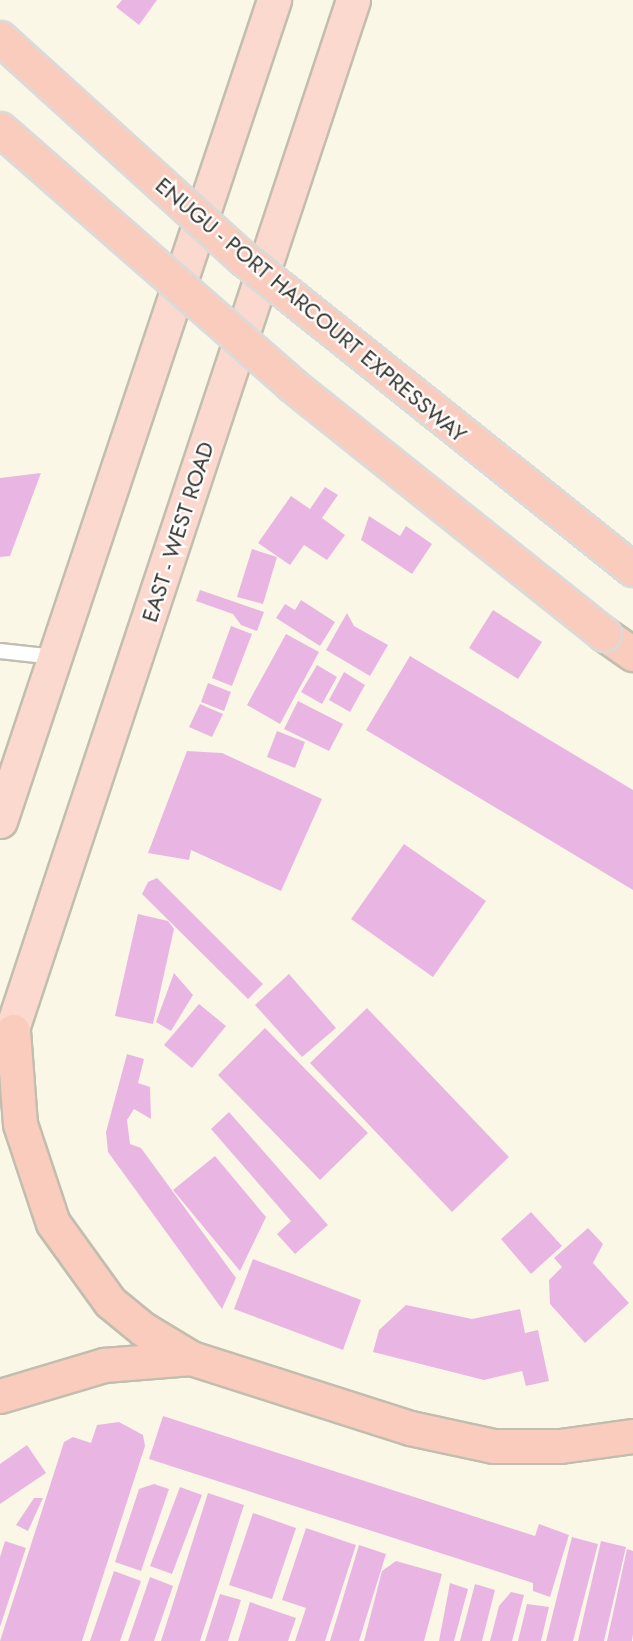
<!DOCTYPE html>
<style>
body{margin:0}
#map{position:relative;width:633px;height:1641px;overflow:hidden;background:#fbf7e7;font-family:Jost,sans-serif}
div>[style]{position:absolute}
[style*='--x']{left:calc(var(--x)*1px);top:calc(var(--y)*1px);width:calc(var(--w)*1px);rotate:calc(var(--a)*1deg)}
.building>*{inset:0;background:#e9b6e4}
.roads{filter:drop-shadow(2px 0 #c2beaf) drop-shadow(-2px 0 #c2beaf) drop-shadow(0 2px #c2beaf) drop-shadow(0 -2px #c2beaf)}
.service>*{height:14px;margin:-7px;padding:0 7px;transform-origin:7px;border-radius:7px;background:#fff}
.primary>*{height:33px;margin:-16.5px;padding:0 16.5px;transform-origin:16.5px;border-radius:16.5px;background:#fbd9ce}
.trunk>*{height:33px;margin:-16.5px;padding:0 16.5px;transform-origin:16.5px;border-radius:16.5px;background:#faccbe}
.bridges{filter:drop-shadow(2px 0 #dadad9) drop-shadow(-2px 0 #dadad9) drop-shadow(0 2px #dadad9) drop-shadow(0 -2px #dadad9)}
.trunk-bridge>*{height:33px;margin:-16.5px;padding:0 16.5px;transform-origin:16.5px;border-radius:16.5px;background:#faccbe}
span{translate:-50% -50%;white-space:nowrap;text-align:center;line-height:1.15;-webkit-text-stroke:4.5px #fff;paint-order:stroke}
.street-label{font-size:22px;color:#33322c}
</style>
<div id="map">
<div class="building">
<i style="clip-path:polygon(122px 0,157px 0,139px 25px,116px 7px)"></i>
<i style="clip-path:polygon(41px 473px,10px 556px,0 557px,0 478px)"></i>
<i style="clip-path:polygon(325px 487px,338px 495px,322px 518px,345px 535px,327px 560px,304px 545px,290px 565px,258px 543px,291px 496px,310px 509px)"></i>
<i style="clip-path:polygon(369px 516px,400px 536px,406px 526px,432px 544px,412px 574px,361px 540px)"></i>
<i style="clip-path:polygon(252px 549px,277px 557px,263px 604px,237px 597px)"></i>
<i style="clip-path:polygon(200px 590px,264px 612px,257px 631px,241px 625px,233px 614px,196px 601px)"></i>
<i style="clip-path:polygon(301px 600px,335px 622px,320px 646px,276px 618px,285px 604px,295px 610px)"></i>
<i style="clip-path:polygon(493px 610px,542px 642px,518px 679px,469px 648px)"></i>
<i style="clip-path:polygon(347px 613px,354px 626px,388px 645px,370px 676px,326px 650px)"></i>
<i style="clip-path:polygon(231px 626px,252px 634px,232px 686px,212px 678px)"></i>
<i style="clip-path:polygon(286px 634px,319px 652px,280px 724px,247px 705px)"></i>
<i style="clip-path:polygon(410px 656px,633px 790px,633px 890px,366px 730px)"></i>
<i style="clip-path:polygon(317px 665px,337px 677px,322px 704px,301px 692px)"></i>
<i style="clip-path:polygon(344px 672px,365px 685px,350px 712px,329px 700px)"></i>
<i style="clip-path:polygon(208px 683px,231px 692px,224px 711px,201px 702px)"></i>
<i style="clip-path:polygon(298px 701px,343px 724px,329px 751px,284px 729px)"></i>
<i style="clip-path:polygon(200px 704px,223px 714px,212px 737px,189px 727px)"></i>
<i style="clip-path:polygon(277px 731px,305px 742px,295px 768px,267px 757px)"></i>
<i style="clip-path:polygon(187px 751px,222px 753px,322px 799px,281px 891px,191px 850px,189px 860px,148px 853px)"></i>
<i style="clip-path:polygon(404px 844px,486px 901px,433px 977px,351px 919px)"></i>
<i style="clip-path:polygon(157px 878px,263px 984px,248px 999px,142px 894px,148px 882px)"></i>
<i style="clip-path:polygon(138px 914px,168px 921px,174px 929px,153px 1024px,115px 1016px)"></i>
<i style="clip-path:polygon(174px 973px,193px 995px,171px 1031px,156px 1022px)"></i>
<i style="clip-path:polygon(289px 974px,336px 1028px,302px 1057px,255px 1005px)"></i>
<i style="clip-path:polygon(199px 1004px,226px 1026px,192px 1068px,164px 1045px)"></i>
<i style="clip-path:polygon(367px 1008px,509px 1157px,452px 1212px,310px 1063px)"></i>
<i style="clip-path:polygon(265px 1028px,368px 1133px,320px 1180px,218px 1075px)"></i>
<i style="clip-path:polygon(127px 1054px,144px 1059px,138px 1083px,150px 1087px,151px 1119px,134px 1109px,127px 1120px,130px 1144px,141px 1148px,236px 1278px,222px 1309px,108px 1152px,106px 1132px)"></i>
<i style="clip-path:polygon(229px 1112px,328px 1225px,295px 1254px,277px 1234px,291px 1221px,211px 1129px)"></i>
<i style="clip-path:polygon(215px 1156px,266px 1217px,240px 1271px,173px 1190px)"></i>
<i style="clip-path:polygon(531px 1212px,562px 1246px,531px 1274px,501px 1239px)"></i>
<i style="clip-path:polygon(588px 1228px,603px 1244px,593px 1263px,629px 1303px,585px 1343px,550px 1304px,549px 1280px,562px 1267px,554px 1258px)"></i>
<i style="clip-path:polygon(253px 1259px,361px 1300px,343px 1350px,234px 1309px)"></i>
<i style="clip-path:polygon(406px 1305px,472px 1319px,520px 1309px,525px 1333px,538px 1330px,549px 1381px,526px 1386px,522px 1371px,484px 1380px,373px 1352px,379px 1330px)"></i>
<i style="clip-path:polygon(163px 1416px,535px 1536px,539px 1524px,569px 1535px,550px 1597px,533px 1591px,533px 1583px,149px 1459px)"></i>
<i style="clip-path:polygon(119px 1422px,143px 1435px,145px 1446px,82px 1641px,0 1641px,64px 1442px,73px 1437px,91px 1443px,97px 1425px)"></i>
<i style="clip-path:polygon(27px 1445px,46px 1473px,0 1504px,0 1464px)"></i>
<i style="clip-path:polygon(154px 1484px,169px 1489px,141px 1571px,115px 1562px,139px 1489px)"></i>
<i style="clip-path:polygon(180px 1487px,202px 1495px,172px 1574px,150px 1566px)"></i>
<i style="clip-path:polygon(208px 1493px,244px 1505px,200px 1641px,161px 1641px)"></i>
<i style="clip-path:polygon(34px 1498px,43px 1498px,28px 1531px,16px 1525px)"></i>
<i style="clip-path:polygon(253px 1513px,296px 1528px,272px 1599px,229px 1585px)"></i>
<i style="clip-path:polygon(306px 1528px,356px 1545px,325px 1641px,295px 1641px,306px 1608px,282px 1600px)"></i>
<i style="clip-path:polygon(572px 1537px,598px 1544px,573px 1641px,546px 1641px)"></i>
<i style="clip-path:polygon(5px 1541px,26px 1548px,0 1627px,0 1557px)"></i>
<i style="clip-path:polygon(601px 1541px,626px 1547px,604px 1641px,578px 1641px)"></i>
<i style="clip-path:polygon(359px 1545px,386px 1554px,359px 1641px,330px 1641px)"></i>
<i style="clip-path:polygon(627px 1549px,633px 1551px,633px 1634px,632px 1641px,607px 1641px)"></i>
<i style="clip-path:polygon(396px 1561px,442px 1574px,424px 1641px,364px 1641px,382px 1571px)"></i>
<i style="clip-path:polygon(114px 1571px,141px 1581px,120px 1641px,90px 1641px)"></i>
<i style="clip-path:polygon(150px 1577px,173px 1586px,154px 1641px,128px 1641px)"></i>
<i style="clip-path:polygon(450px 1583px,468px 1589px,454px 1641px,439px 1641px)"></i>
<i style="clip-path:polygon(475px 1584px,495px 1590px,482px 1641px,460px 1641px)"></i>
<i style="clip-path:polygon(511px 1592px,524px 1595px,512px 1641px,490px 1641px,499px 1606px)"></i>
<i style="clip-path:polygon(220px 1594px,241px 1600px,228px 1641px,205px 1641px)"></i>
<i style="clip-path:polygon(250px 1602px,296px 1618px,288px 1641px,238px 1641px)"></i>
<i style="clip-path:polygon(527px 1604px,549px 1607px,541px 1641px,518px 1641px)"></i>
</div>
<div class="roads">
<div class="service">
<i style="--x:0;--y:651;--w:55;--a:6.2"></i>
</div>
<div class="primary">
<i style="--x:0;--y:821;--w:866;--a:-71.54"></i>
<i style="--x:3;--y:1056;--w:1112;--a:-71.66"></i>
</div>
<div class="trunk">
<i style="--x:604;--y:634;--w:35;--a:35"></i>
<i style="--x:13;--y:1031;--w:93;--a:85.7"></i>
<i style="--x:20;--y:1124;--w:104;--a:71.6"></i>
<i style="--x:53;--y:1223;--w:97;--a:54.2"></i>
<i style="--x:110;--y:1302;--w:43;--a:39.3"></i>
<i style="--x:143;--y:1329;--w:56;--a:31.1"></i>
<i style="--x:191;--y:1358;--w:230;--a:17.7"></i>
<i style="--x:410;--y:1428;--w:86;--a:12.1"></i>
<i style="--x:494;--y:1446;--w:66;--a:0"></i>
<i style="--x:560;--y:1446;--w:74;--a:-7.8"></i>
<i style="--x:0;--y:1396;--w:109;--a:-16.6"></i>
<i style="--x:104;--y:1365;--w:87;--a:-4.6"></i>
</div>
</div>
<div class="bridges">
<div class="trunk-bridge">
<i style="--x:0;--y:38;--w:329;--a:42.2"></i>
<i style="--x:244;--y:259;--w:497;--a:38.6"></i>
<i style="--x:0;--y:129;--w:388;--a:41.2"></i>
<i style="--x:292;--y:385;--w:399;--a:38.6"></i>
</div>
</div>
<div class="street-label">
<span style="left:311px;top:310px;rotate:40deg">ENUGU - PORT HARCOURT EXPRESSWAY</span>
<span style="left:178px;top:532px;rotate:-72deg">EAST - WEST ROAD</span>
</div>
</div>
